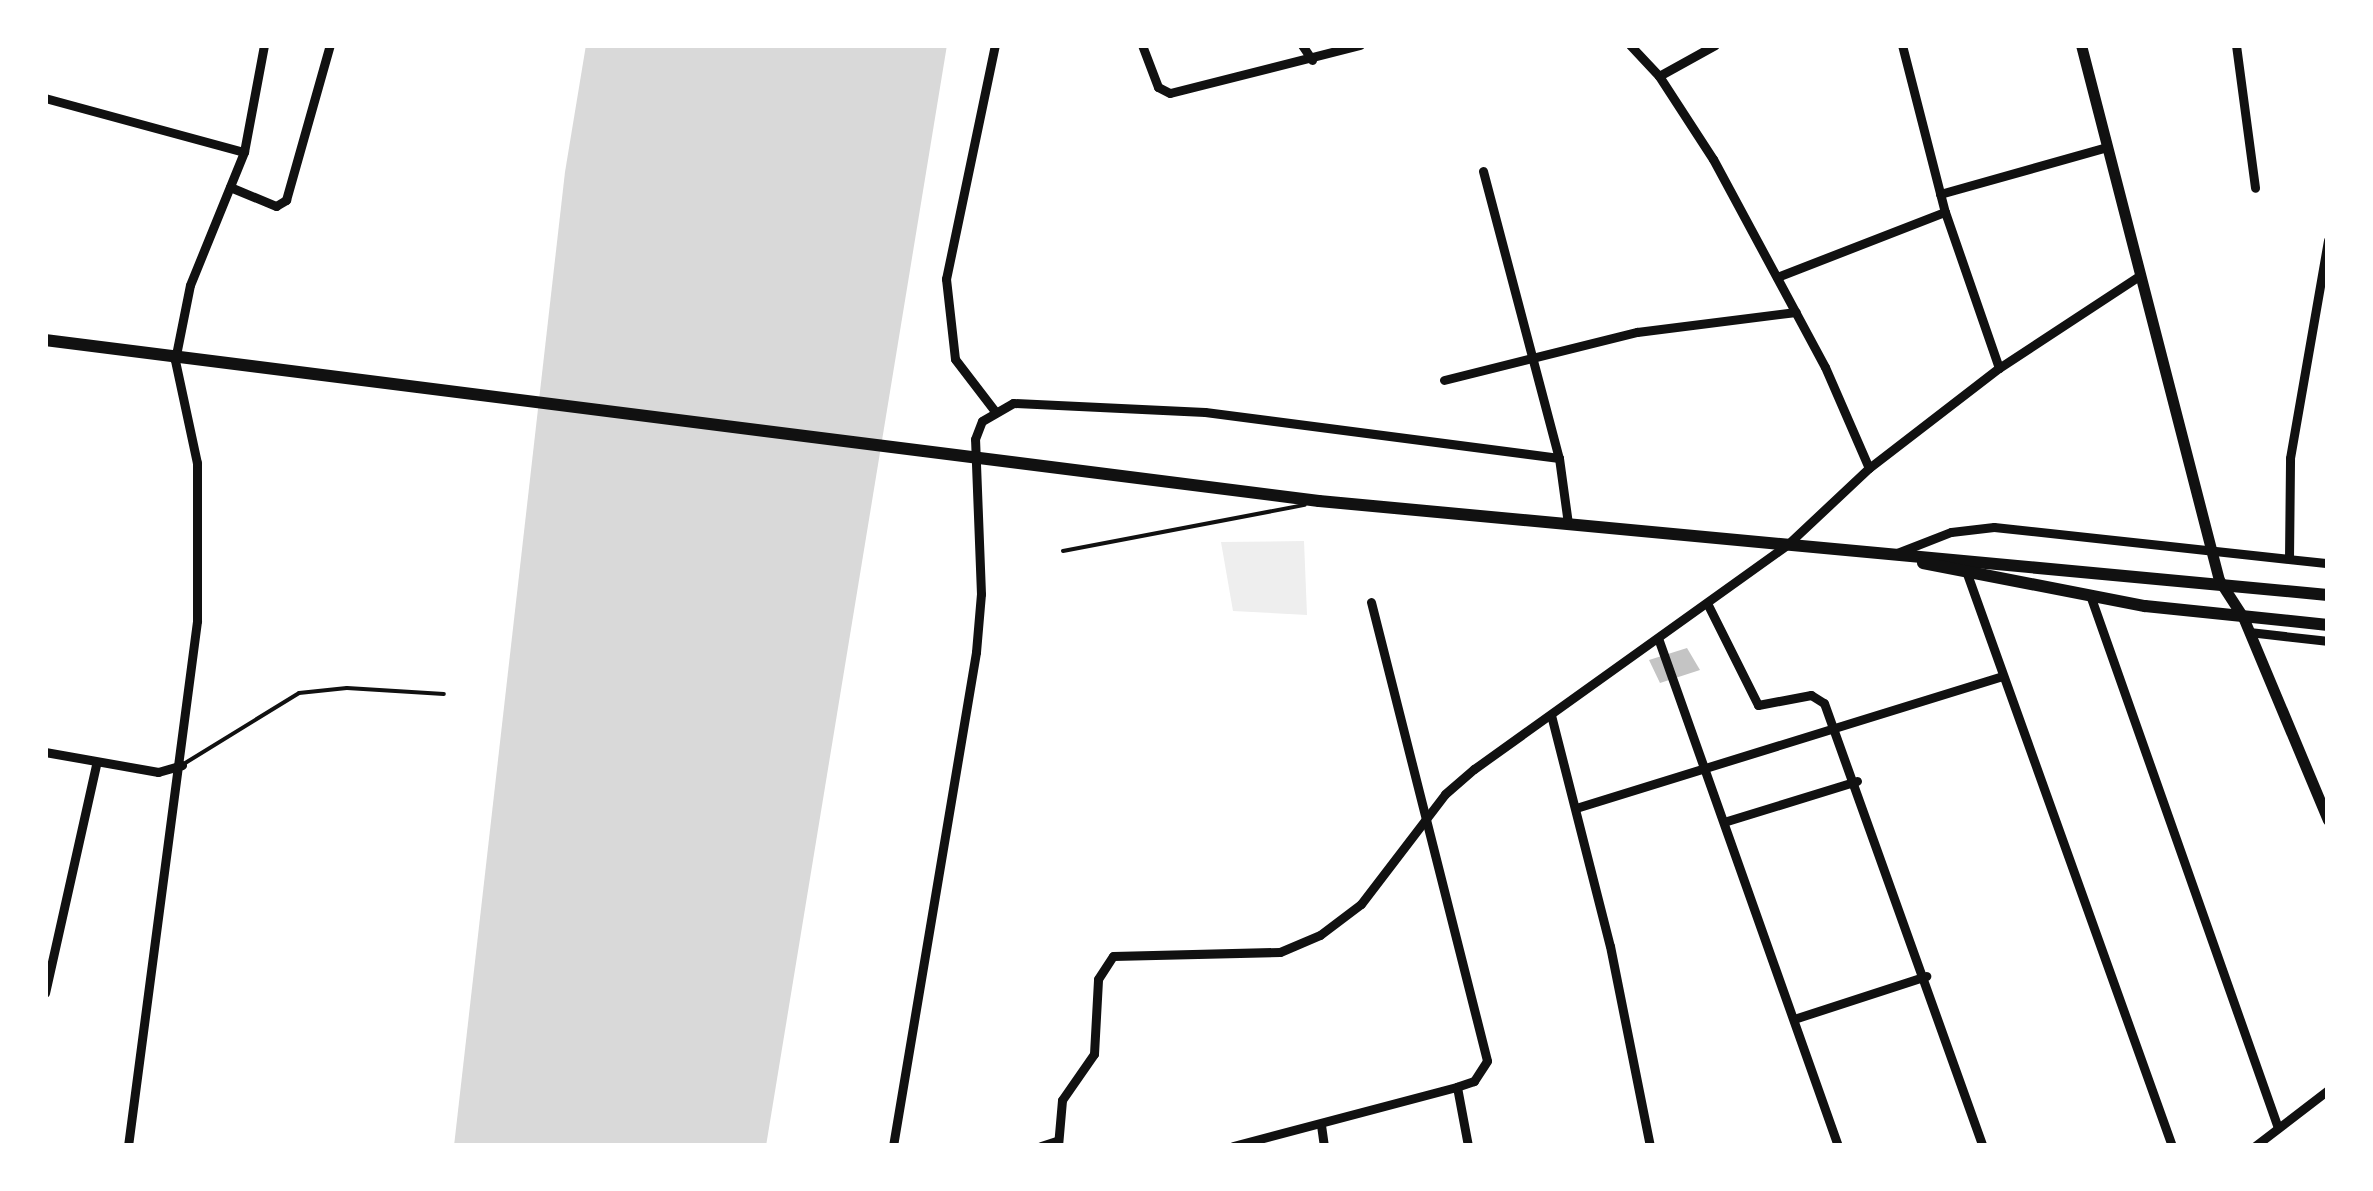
<!DOCTYPE html>
<style>
body{margin:0}
#map{position:relative;width:2373px;height:1191px;overflow:hidden;background:#fff;font-family:Helvetica,sans-serif}
div>[style]{position:absolute}
[style*='--x']{left:calc(var(--x)*1px);top:calc(var(--y)*1px);width:calc(var(--w)*1px);rotate:calc(var(--a)*1deg)}
.green>*{inset:0;background:#eee}
.water>*{inset:0;background:#d9d9d9}
.building>*{inset:0;background:#c4c4c4}
.service>*{height:4px;margin:-2px;padding:0 2px;transform-origin:2px;border-radius:2px;background:#111}
.minor>*{height:9px;margin:-4.5px;padding:0 4.5px;transform-origin:4.5px;border-radius:4.5px;background:#111}
.secondary>*{height:11px;margin:-5.5px;padding:0 5.5px;transform-origin:5.5px;border-radius:5.5px;background:#111}
.primary>*{height:12px;margin:-6px;padding:0 6px;transform-origin:6px;border-radius:6px;background:#111}
span{translate:-50% -50%;white-space:nowrap;text-align:center;line-height:1.15;-webkit-text-stroke:9px #fff;paint-order:stroke}
.frame{position:absolute;inset:0;border:48px solid #fff;pointer-events:none}
</style>
<div id="map">
<div class="green">
<i style="clip-path:polygon(1304px 541px,1307px 615px,1233px 611px,1221px 542px)"></i>
</div>
<div class="water">
<i style="clip-path:polygon(586px 45px,947px 45px,766px 1146px,454px 1146px,565px 172px)"></i>
</div>
<div class="building">
<i style="clip-path:polygon(1687px 648px,1700px 670px,1660px 683px,1649px 660px)"></i>
</div>
<div class="service">
<i style="--x:1063;--y:551;--w:246;--a:-10.8"></i>
<i style="--x:182;--y:765;--w:137;--a:-31.6"></i>
<i style="--x:299;--y:693;--w:48;--a:-5.9"></i>
<i style="--x:347;--y:688;--w:97;--a:3.5"></i>
</div>
<div class="minor">
<i style="--x:1142;--y:45;--w:45;--a:69.1"></i>
<i style="--x:1158;--y:87;--w:13;--a:27"></i>
<i style="--x:1170;--y:93;--w:196;--a:-14.2"></i>
<i style="--x:1302;--y:45;--w:18;--a:56"></i>
<i style="--x:1630;--y:45;--w:42;--a:46.9"></i>
<i style="--x:1659;--y:76;--w:99;--a:57"></i>
<i style="--x:1713;--y:159;--w:236;--a:61.7"></i>
<i style="--x:1825;--y:367;--w:110;--a:66.5"></i>
<i style="--x:1902;--y:45;--w:172;--a:75.6"></i>
<i style="--x:1945;--y:212;--w:165;--a:70.9"></i>
<i style="--x:2236;--y:45;--w:144;--a:82.4"></i>
<i style="--x:1659;--y:76;--w:64;--a:-29"></i>
<i style="--x:45;--y:98;--w:206;--a:15.2"></i>
<i style="--x:1483;--y:171;--w:297;--a:75.2"></i>
<i style="--x:1559;--y:458;--w:67;--a:82.2"></i>
<i style="--x:230;--y:187;--w:50;--a:22.4"></i>
<i style="--x:276;--y:206;--w:12;--a:-31"></i>
<i style="--x:286;--y:200;--w:161;--a:-74.2"></i>
<i style="--x:1940;--y:194;--w:173;--a:-15.7"></i>
<i style="--x:1777;--y:277;--w:180;--a:-21.2"></i>
<i style="--x:1444;--y:380;--w:199;--a:-14"></i>
<i style="--x:1637;--y:332;--w:160;--a:-7.2"></i>
<i style="--x:994;--y:410;--w:64;--a:-127.4"></i>
<i style="--x:955;--y:359;--w:81;--a:-96.4"></i>
<i style="--x:946;--y:279;--w:239;--a:-78.2"></i>
<i style="--x:1897;--y:553;--w:58;--a:-21.3"></i>
<i style="--x:1951;--y:532;--w:43;--a:-6.6"></i>
<i style="--x:1994;--y:527;--w:336;--a:6.2"></i>
<i style="--x:2289;--y:558;--w:100;--a:-89.4"></i>
<i style="--x:2290;--y:458;--w:221;--a:-80.1"></i>
<i style="--x:1966;--y:571;--w:611;--a:70.29"></i>
<i style="--x:2090;--y:595;--w:565;--a:70.57"></i>
<i style="--x:1371;--y:602;--w:473;--a:75.8"></i>
<i style="--x:1487;--y:1061;--w:24;--a:123"></i>
<i style="--x:1474;--y:1081;--w:18;--a:161"></i>
<i style="--x:1707;--y:603;--w:114;--a:63.4"></i>
<i style="--x:1758;--y:705;--w:54;--a:-10.7"></i>
<i style="--x:1811;--y:695;--w:15;--a:32"></i>
<i style="--x:1824;--y:703;--w:471;--a:70.3"></i>
<i style="--x:2249;--y:632;--w:80;--a:6.5"></i>
<i style="--x:1658;--y:638;--w:539;--a:70.49"></i>
<i style="--x:1551;--y:715;--w:238;--a:75.7"></i>
<i style="--x:1610;--y:946;--w:204;--a:78.7"></i>
<i style="--x:45;--y:752;--w:115;--a:10"></i>
<i style="--x:158;--y:772;--w:25;--a:-16"></i>
<i style="--x:1576;--y:808;--w:444;--a:-17.2"></i>
<i style="--x:1727;--y:821;--w:136;--a:-17.1"></i>
<i style="--x:45;--y:993;--w:235;--a:-77.4"></i>
<i style="--x:1797;--y:1018;--w:136;--a:-18"></i>
<i style="--x:1321;--y:1125;--w:21;--a:82"></i>
<i style="--x:128;--y:1146;--w:530;--a:-82.51"></i>
<i style="--x:197;--y:621;--w:158;--a:-90"></i>
<i style="--x:197;--y:463;--w:105;--a:-102.1"></i>
<i style="--x:175;--y:360;--w:76;--a:-78.7"></i>
<i style="--x:190;--y:285;--w:144;--a:-67.9"></i>
<i style="--x:244;--y:152;--w:109;--a:-79.4"></i>
<i style="--x:893;--y:1146;--w:501;--a:-80.46"></i>
<i style="--x:976;--y:652;--w:58;--a:-85.1"></i>
<i style="--x:981;--y:594;--w:155;--a:-92.2"></i>
<i style="--x:975;--y:439;--w:19;--a:-69"></i>
<i style="--x:982;--y:421;--w:36;--a:-30"></i>
<i style="--x:1013;--y:403;--w:192;--a:2.7"></i>
<i style="--x:1205;--y:412;--w:357;--a:7.4"></i>
<i style="--x:1041;--y:1146;--w:16;--a:-18"></i>
<i style="--x:1058;--y:1146;--w:46;--a:-85"></i>
<i style="--x:1062;--y:1100;--w:56;--a:-55.2"></i>
<i style="--x:1094;--y:1054;--w:75;--a:-86.9"></i>
<i style="--x:1098;--y:979;--w:27;--a:-57"></i>
<i style="--x:1113;--y:956;--w:167;--a:-1.4"></i>
<i style="--x:1280;--y:952;--w:43;--a:-23"></i>
<i style="--x:1320;--y:935;--w:51;--a:-37.1"></i>
<i style="--x:1361;--y:904;--w:138;--a:-52.6"></i>
<i style="--x:1445;--y:794;--w:38;--a:-41"></i>
<i style="--x:1474;--y:769;--w:386;--a:-35.6"></i>
<i style="--x:1788;--y:544;--w:111;--a:-43.2"></i>
<i style="--x:1869;--y:468;--w:164;--a:-37.6"></i>
<i style="--x:1999;--y:368;--w:168;--a:-33.3"></i>
<i style="--x:1233;--y:1146;--w:232;--a:-14.8"></i>
<i style="--x:1457;--y:1087;--w:60;--a:79.4"></i>
<i style="--x:2255;--y:1146;--w:92;--a:-37.5"></i>
</div>
<div class="secondary">
<i style="--x:2081;--y:45;--w:553;--a:75.54"></i>
<i style="--x:2219;--y:580;--w:44;--a:57"></i>
<i style="--x:2243;--y:617;--w:220;--a:67.3"></i>
</div>
<div class="primary">
<i style="--x:45;--y:340;--w:1284;--a:7.2"></i>
<i style="--x:1319;--y:501;--w:1013;--a:5.32"></i>
<i style="--x:1923;--y:563;--w:226;--a:11"></i>
<i style="--x:2145;--y:606;--w:184;--a:5.9"></i>
</div>
<div class="frame"></div>
</div>
